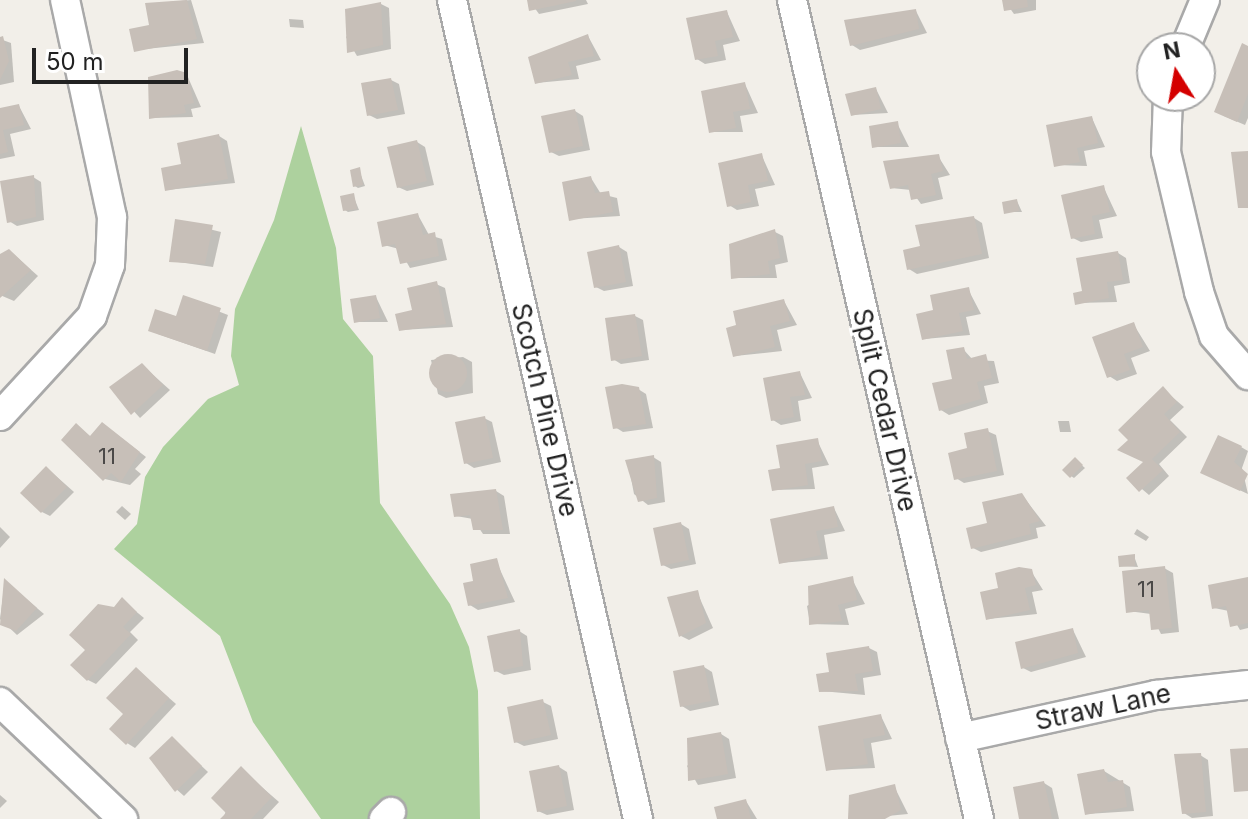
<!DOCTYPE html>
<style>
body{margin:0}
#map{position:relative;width:1248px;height:819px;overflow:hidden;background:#f2efe9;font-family:Inter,sans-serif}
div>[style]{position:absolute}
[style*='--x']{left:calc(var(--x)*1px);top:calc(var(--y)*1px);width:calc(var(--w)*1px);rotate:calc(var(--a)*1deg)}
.forest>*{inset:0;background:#add19e}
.shadow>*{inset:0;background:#0003}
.building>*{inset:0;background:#c7bfb8}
.round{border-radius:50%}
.roads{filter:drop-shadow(2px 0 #a9a9a9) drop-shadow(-2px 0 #a9a9a9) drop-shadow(0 2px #a9a9a9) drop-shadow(0 -2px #a9a9a9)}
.minor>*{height:28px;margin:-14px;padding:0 14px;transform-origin:14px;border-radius:14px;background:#fff}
span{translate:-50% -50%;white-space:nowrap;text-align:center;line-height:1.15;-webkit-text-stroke:6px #fff;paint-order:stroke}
.number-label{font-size:22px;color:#4b4948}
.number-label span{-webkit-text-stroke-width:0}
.street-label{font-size:26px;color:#222}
.north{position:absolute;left:1136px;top:32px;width:80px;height:80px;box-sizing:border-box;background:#fff;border:2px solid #a7a7a7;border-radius:50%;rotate:349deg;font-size:22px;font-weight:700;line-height:32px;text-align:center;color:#222}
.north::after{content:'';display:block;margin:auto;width:28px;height:36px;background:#d40000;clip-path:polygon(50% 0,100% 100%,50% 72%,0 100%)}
.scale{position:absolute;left:32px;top:48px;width:156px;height:36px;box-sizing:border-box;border:4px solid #222;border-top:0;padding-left:10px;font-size:24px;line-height:28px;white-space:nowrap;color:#222;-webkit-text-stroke:6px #fff;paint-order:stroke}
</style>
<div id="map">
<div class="forest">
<i style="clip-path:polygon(301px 126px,336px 248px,343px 319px,373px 356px,380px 503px,450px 604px,469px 647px,478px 691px,480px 819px,321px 819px,253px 722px,220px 636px,114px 549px,137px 524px,145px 477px,163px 447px,208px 399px,239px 385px,231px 356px,235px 309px,274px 220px)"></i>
</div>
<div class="shadow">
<i style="clip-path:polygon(191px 0,204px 43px,136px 50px,152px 27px,147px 4px)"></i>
<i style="clip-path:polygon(529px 0,586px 0,588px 4px,539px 14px)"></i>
<i style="clip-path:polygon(1004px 0,1036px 0,1036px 10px,1014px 14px)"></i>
<i style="clip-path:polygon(381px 4px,389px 8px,391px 49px,357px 56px,346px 37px)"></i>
<i style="clip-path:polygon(916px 11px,927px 33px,860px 50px,852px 45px)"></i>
<i style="clip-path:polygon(727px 12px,740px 41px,723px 45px,726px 60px,705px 64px,697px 59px)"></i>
<i style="clip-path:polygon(289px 19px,303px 20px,304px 28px,290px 27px)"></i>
<i style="clip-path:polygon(588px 36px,601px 60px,576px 66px,579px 79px,536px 83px)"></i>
<i style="clip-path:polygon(0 39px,11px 43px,14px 82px,0 85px)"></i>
<i style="clip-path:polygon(1248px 48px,1248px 118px,1245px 125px,1224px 116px)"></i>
<i style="clip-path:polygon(187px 75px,201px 107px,191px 109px,193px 117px,151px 118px)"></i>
<i style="clip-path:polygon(391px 80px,399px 84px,405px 114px,377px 119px,369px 115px)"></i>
<i style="clip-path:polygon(745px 84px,758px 113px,740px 116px,743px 132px,711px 132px)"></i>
<i style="clip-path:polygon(876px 89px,888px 113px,852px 115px)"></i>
<i style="clip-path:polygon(19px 106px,31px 129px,10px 134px,15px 156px,0 159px,0 110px)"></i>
<i style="clip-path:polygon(575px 111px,583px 116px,590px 150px,559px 156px,551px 152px)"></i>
<i style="clip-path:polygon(1092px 118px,1105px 147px,1084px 151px,1087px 166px,1056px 165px)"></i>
<i style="clip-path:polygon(897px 123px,909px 147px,874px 147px)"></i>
<i style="clip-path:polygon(219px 136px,227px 141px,235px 183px,167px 190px)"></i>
<i style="clip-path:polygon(417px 142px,425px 147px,434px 185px,407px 191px,398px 187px)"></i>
<i style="clip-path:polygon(762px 156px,775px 185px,755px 189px,759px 206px,737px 210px,729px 205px)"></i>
<i style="clip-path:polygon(938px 156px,950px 175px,938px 178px,943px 199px,921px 204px,911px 190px,891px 188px)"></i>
<i style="clip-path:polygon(359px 170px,365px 186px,358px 188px,355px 186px)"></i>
<i style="clip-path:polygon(33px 177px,41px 182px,44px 220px,17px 226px,9px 221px)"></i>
<i style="clip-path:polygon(591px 178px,601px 194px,617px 198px,620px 216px,571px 219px)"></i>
<i style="clip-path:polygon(1104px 188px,1117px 216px,1099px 220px,1103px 238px,1081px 242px,1073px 238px)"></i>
<i style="clip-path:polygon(353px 195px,359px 210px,348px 212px,345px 210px)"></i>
<i style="clip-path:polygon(1017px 201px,1022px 212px,1006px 212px)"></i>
<i style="clip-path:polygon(418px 215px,429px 235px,442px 239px,447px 260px,410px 268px,399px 249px,384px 245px)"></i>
<i style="clip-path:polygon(974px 218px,982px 223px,989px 258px,917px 274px,909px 269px,922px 247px)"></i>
<i style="clip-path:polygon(177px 221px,221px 232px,213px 267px,171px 261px)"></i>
<i style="clip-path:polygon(775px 232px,783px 236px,788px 262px,775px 265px,777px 278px,733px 278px)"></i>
<i style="clip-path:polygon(619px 247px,627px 252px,633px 286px,604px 291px,596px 287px)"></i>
<i style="clip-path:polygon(10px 251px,38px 276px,14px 301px,0 295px,0 255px)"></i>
<i style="clip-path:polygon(1118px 253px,1126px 258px,1130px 283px,1114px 286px,1117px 302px,1077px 303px)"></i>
<i style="clip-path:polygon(436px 284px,445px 288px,453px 327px,401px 330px)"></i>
<i style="clip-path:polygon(968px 289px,981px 314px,966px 317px,970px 335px,924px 339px,936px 312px)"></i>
<i style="clip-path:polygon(376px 297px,388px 322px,356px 322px)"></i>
<i style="clip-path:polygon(184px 298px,228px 315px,215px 354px,158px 334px,177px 319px)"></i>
<i style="clip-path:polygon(784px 301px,797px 325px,777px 330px,782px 351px,735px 356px)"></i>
<i style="clip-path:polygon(635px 316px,643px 320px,649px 360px,621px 364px,613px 359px)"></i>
<i style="clip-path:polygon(1134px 325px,1150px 351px,1131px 358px,1137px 374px,1117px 381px,1109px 376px)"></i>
<i style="clip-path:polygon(963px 349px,973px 360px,994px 361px,999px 383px,984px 386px,988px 403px,949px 415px,941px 410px)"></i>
<i style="clip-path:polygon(463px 357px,472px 362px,473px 393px,446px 398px,438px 394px,431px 360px)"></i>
<i style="clip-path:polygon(142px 365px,170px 390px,140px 418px,112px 387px)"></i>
<i style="clip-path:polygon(800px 373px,812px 398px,798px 401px,801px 421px,781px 425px,773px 420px)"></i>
<i style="clip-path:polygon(638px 389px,646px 394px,653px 428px,623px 432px,615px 427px)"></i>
<i style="clip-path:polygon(1163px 389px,1184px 407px,1170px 420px,1187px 437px,1159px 464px,1169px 476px,1149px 495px,1129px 478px,1146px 462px)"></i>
<i style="clip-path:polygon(484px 418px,492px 422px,501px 462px,474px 468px,466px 463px)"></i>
<i style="clip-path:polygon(1058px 421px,1069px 421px,1071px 432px,1060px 432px)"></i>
<i style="clip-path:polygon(77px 426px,91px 437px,111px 430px,146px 457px,135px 469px,141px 474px,130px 485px,105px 479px)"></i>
<i style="clip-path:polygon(987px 431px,996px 435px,1004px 475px,964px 483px,956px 478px)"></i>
<i style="clip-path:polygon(817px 440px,829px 465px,812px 468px,815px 489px,774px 490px,782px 470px)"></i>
<i style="clip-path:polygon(1241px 447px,1248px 451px,1242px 468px,1248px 494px,1211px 477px)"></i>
<i style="clip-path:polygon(653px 457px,661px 462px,665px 502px,648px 505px,634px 494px,628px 462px)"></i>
<i style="clip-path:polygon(1078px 462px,1085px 468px,1074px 478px,1071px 476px)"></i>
<i style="clip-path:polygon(47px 468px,74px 492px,50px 516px,42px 512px)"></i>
<i style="clip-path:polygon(496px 491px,504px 496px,510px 534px,483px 534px,473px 519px,456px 516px)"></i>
<i style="clip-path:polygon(1022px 495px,1046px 526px,1036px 528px,1038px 538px,981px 552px,973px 548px)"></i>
<i style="clip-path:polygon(122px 506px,131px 514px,125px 520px,116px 512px)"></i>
<i style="clip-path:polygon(834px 508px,845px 531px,824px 535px,828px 559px,780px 563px)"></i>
<i style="clip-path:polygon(681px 524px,689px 529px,696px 564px,671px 569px,663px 565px)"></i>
<i style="clip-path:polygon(0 527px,10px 537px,0 548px)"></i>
<i style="clip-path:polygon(1137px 529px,1149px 537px,1146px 541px,1134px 534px)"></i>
<i style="clip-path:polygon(1134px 556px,1138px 567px,1121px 566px)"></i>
<i style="clip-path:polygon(496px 561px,515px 602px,478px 610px,470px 605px,476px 582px)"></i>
<i style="clip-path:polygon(1164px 568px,1173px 573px,1179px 632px,1161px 634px,1151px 614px,1128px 611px)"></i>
<i style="clip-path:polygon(1031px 571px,1043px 590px,1032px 592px,1037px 614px,988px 619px,1000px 589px)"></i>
<i style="clip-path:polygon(852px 579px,865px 604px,845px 609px,849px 625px,810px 624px,807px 606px)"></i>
<i style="clip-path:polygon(1248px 579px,1248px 628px,1240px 630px,1229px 611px,1214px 608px)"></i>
<i style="clip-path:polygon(5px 581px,44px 614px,17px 635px,0 619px)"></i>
<i style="clip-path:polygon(697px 592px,713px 628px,689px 640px,681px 636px)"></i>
<i style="clip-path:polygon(122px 600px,144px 618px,130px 632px,138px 640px,96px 684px,88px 680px,87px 650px)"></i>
<i style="clip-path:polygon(1073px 630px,1086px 657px,1031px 672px,1023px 668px)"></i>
<i style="clip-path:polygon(519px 631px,527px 636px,531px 670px,504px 675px,496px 671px)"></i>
<i style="clip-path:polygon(869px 648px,877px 652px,881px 675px,863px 678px,865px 695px,821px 691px,831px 673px)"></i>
<i style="clip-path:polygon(704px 667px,712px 672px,719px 705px,690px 711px,682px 706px)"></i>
<i style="clip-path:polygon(136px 669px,176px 704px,135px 748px,127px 743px,126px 714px)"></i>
<i style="clip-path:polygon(543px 702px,551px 706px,558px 739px,524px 746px,516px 742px)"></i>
<i style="clip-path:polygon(881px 716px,892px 739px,871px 743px,875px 768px,828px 770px)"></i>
<i style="clip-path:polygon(721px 734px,729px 739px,736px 778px,698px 785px,687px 766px)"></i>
<i style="clip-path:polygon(172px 738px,208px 772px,184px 796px,166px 780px)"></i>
<i style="clip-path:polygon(1200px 755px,1208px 760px,1213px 816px,1192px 818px,1184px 813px)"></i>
<i style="clip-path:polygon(559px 767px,567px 772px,574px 810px,547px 815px,538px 811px)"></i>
<i style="clip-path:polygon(241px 769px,279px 802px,263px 819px,223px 819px)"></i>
<i style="clip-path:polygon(1104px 771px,1130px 787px,1134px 811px,1087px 814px)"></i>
<i style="clip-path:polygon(1044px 783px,1052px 788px,1059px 819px,1024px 819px)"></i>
<i style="clip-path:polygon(894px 786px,908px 814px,856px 819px)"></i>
<i style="clip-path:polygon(0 795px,7px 801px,0 808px)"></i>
<i style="clip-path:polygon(746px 801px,757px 819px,719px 819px)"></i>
</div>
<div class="building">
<i style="clip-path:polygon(187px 0,197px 39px,134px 52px,129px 29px,149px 25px,145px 3px)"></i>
<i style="clip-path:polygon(527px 0,576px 0,576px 1px,529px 11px)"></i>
<i style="clip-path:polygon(1002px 0,1027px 0,1028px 7px,1004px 11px)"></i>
<i style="clip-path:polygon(381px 2px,383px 45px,347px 53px,345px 9px)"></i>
<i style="clip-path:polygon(916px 9px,919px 29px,850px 46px,844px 20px)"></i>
<i style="clip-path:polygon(727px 10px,733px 37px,715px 41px,718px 56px,695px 60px,686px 18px)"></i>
<i style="clip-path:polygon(588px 34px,594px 56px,568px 62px,572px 75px,535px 84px,528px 57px)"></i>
<i style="clip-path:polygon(3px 36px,9px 61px,0 80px,0 37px)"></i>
<i style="clip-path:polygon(1242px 43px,1248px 46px,1248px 94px,1237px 122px,1214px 112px)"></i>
<i style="clip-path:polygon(177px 70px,187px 73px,194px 103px,184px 105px,186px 113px,149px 119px,148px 77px)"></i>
<i style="clip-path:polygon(391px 78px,398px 110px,367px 116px,361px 83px)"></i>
<i style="clip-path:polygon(745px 82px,750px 109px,733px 112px,736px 128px,709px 133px,701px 91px)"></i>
<i style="clip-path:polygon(876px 87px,881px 109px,851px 116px,845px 94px)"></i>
<i style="clip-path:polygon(19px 104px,24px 125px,3px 130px,8px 152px,0 154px,0 108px)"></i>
<i style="clip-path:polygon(575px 109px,583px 146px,549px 153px,541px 116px)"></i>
<i style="clip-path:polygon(1092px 116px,1098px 143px,1077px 148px,1080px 162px,1054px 167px,1046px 125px)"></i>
<i style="clip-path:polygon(898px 121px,901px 143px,872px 148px,869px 126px)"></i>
<i style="clip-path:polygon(219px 134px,228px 179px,165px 191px,161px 168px,181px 164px,177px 143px)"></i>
<i style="clip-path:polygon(417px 140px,427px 181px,397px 188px,387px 147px)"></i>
<i style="clip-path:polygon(1248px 151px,1248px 208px,1238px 208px,1231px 152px)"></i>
<i style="clip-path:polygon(762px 153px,768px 181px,748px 185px,751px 202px,727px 207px,718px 163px)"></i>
<i style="clip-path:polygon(939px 154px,943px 171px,931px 174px,936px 195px,911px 200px,908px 185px,890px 189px,883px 161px)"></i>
<i style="clip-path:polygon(360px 167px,363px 185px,353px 187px,350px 170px)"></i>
<i style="clip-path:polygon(34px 175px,36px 217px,7px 223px,0 181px)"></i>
<i style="clip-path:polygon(591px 176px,595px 193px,609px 191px,613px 212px,569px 221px,562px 182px)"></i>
<i style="clip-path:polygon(1104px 185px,1110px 212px,1092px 216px,1095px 234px,1071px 239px,1061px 195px)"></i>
<i style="clip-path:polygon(354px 193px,357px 209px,343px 211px,340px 196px)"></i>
<i style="clip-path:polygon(1017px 199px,1019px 211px,1004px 214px,1002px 202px)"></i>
<i style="clip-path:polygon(418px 213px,423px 235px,435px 232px,439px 256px,400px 264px,395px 244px,382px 247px,377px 222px)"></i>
<i style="clip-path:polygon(974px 216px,982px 254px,907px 270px,903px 250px,920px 246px,915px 225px)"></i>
<i style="clip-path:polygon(175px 219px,213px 225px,205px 264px,169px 262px)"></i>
<i style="clip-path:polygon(775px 229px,780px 258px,768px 261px,770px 274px,731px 279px,729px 244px)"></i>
<i style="clip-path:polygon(619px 245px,626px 282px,594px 288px,587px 252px)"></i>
<i style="clip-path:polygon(9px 249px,31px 270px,0 298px,0 254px)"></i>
<i style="clip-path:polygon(1118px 251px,1123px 280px,1107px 282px,1109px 298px,1075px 305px,1073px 293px,1082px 291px,1076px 258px)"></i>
<i style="clip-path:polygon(437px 281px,446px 324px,399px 331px,395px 314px,412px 310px,407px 288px)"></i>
<i style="clip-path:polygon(969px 287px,974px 310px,959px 313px,963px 331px,922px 340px,916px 314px,933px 310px,930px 295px)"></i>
<i style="clip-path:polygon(183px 295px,221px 308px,207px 351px,148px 331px,155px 309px,176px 316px)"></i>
<i style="clip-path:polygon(376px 295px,380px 318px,354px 323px,350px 299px)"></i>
<i style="clip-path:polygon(784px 299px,790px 321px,770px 326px,775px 347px,733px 357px,726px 328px,736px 325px,733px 311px)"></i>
<i style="clip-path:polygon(635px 314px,642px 356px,611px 361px,605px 318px)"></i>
<i style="clip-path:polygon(1134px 322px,1143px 347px,1124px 354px,1130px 370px,1107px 378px,1092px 337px)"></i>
<i style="clip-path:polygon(964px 347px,967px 359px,986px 354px,992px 378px,977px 382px,981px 399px,939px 411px,932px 383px,952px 379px,946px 350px)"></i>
<i class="round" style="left:429px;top:354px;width:38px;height:38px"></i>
<i style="clip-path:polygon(142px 363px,163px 385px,131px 415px,109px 387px)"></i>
<i style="clip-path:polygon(800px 371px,805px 395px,790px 397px,794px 417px,771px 421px,763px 378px)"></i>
<i style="clip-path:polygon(622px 384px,639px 387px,646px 424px,613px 429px,605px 387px)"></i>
<i style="clip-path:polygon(1163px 386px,1177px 402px,1164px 414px,1180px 432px,1152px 459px,1163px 470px,1139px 492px,1126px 478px,1143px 462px,1117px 450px,1128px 440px,1118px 430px)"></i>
<i style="clip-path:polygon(485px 416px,493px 458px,464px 464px,455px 422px)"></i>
<i style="clip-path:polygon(102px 422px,140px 452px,121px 482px,111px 473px,103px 481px,61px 440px,76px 423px,90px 436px)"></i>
<i style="clip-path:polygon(988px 428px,997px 471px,954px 480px,948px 453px,967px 448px,964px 433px)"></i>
<i style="clip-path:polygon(1218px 435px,1242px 446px,1234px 462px,1248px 474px,1240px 491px,1200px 473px)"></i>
<i style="clip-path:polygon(818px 438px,822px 461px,805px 464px,808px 485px,772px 491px,768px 470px,780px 468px,776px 445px)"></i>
<i style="clip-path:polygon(654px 455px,657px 498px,638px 502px,625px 460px)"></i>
<i style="clip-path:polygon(1075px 457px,1083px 465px,1070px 478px,1062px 470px)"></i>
<i style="clip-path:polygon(46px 466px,67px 487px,41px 513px,20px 493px)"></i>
<i style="clip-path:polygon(496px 489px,503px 530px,473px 530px,470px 515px,454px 517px,450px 494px)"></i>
<i style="clip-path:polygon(1022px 493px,1040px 521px,1029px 524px,1031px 534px,971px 549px,966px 528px,987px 523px,982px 502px)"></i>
<i style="clip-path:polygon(834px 506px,838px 527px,816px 531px,821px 555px,779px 564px,770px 519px)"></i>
<i style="clip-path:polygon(681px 522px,689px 560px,661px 566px,653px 528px)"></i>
<i style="clip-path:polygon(1135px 554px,1135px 566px,1119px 567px,1118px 556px)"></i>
<i style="clip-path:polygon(497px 558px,508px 598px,468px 606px,463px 583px,473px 581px,470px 564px)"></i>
<i style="clip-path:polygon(1165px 566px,1172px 628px,1151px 630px,1149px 610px,1126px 613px,1122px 571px)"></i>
<i style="clip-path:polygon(1019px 567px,1032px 569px,1036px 585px,1025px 588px,1030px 610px,986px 620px,980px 592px,998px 588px,995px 573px)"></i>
<i style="clip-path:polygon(853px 576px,857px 600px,838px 605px,842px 621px,809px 625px,808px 586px)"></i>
<i style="clip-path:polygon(1248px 577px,1248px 623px,1230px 627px,1226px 606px,1212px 609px,1208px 585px)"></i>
<i style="clip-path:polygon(4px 578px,37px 608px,16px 631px,0 625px)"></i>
<i style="clip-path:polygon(698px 590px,706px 623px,679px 637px,667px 597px)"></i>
<i style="clip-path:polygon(122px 597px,137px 612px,123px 627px,131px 634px,87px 681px,70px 665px,85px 650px,69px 635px,98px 604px,114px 607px)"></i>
<i style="clip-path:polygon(1073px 628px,1078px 653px,1021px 669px,1015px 642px)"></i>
<i style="clip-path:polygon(520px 629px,523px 666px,494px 672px,487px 636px)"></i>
<i style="clip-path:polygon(869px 646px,873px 671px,855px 674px,858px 691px,819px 692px,816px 674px,829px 672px,826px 653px)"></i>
<i style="clip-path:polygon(704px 665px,711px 701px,680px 707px,673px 671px)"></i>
<i style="clip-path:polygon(136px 667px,169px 698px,126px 745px,109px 729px,123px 714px,106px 698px)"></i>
<i style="clip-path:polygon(543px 699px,551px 735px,514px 743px,507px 707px)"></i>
<i style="clip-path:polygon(881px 714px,885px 735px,863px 739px,868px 764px,826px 771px,818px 726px)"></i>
<i style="clip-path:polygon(721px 732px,728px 774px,688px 781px,687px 738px)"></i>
<i style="clip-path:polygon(172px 736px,202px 766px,175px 792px,149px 758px)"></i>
<i style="clip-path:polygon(1248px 748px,1248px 791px,1234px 792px,1230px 749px)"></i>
<i style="clip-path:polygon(1201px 753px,1206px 812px,1182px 814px,1174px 754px)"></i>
<i style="clip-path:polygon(559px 765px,567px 806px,537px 812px,529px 771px)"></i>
<i style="clip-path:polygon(241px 766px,272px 797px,251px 819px,220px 819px,226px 813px,211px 798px)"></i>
<i style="clip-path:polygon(1104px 769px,1108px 782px,1123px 780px,1127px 807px,1085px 815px,1077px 774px)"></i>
<i style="clip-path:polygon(1044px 781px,1052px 819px,1019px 819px,1013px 787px)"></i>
<i style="clip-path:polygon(895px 784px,901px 810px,885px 819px,848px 819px,849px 795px)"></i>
<i style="clip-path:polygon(746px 799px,751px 819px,717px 819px,714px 807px)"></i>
</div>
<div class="roads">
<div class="minor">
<i style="--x:452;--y:0;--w:840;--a:77.2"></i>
<i style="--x:792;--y:0;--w:840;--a:77.14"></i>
<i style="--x:1185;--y:48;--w:52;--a:-67.4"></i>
<i style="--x:1168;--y:96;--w:56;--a:92"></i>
<i style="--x:1166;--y:152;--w:144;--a:76.7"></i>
<i style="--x:1199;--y:292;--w:46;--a:71.2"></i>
<i style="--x:1214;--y:336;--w:52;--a:48.9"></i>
<i style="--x:0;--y:416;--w:136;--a:-47.4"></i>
<i style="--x:92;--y:316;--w:54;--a:-70.6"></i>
<i style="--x:110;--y:265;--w:48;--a:-87.6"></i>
<i style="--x:112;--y:217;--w:222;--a:-102.2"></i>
<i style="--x:0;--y:702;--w:170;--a:43.6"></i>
<i style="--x:960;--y:738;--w:201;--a:-12.4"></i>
<i style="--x:1156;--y:695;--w:93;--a:-6.2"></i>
<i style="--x:384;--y:819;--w:10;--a:-45"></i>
</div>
</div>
<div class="number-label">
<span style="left:107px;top:457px">11</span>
<span style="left:1146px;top:590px">11</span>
</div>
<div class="street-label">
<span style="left:545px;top:410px;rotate:77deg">Scotch Pine Drive</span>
<span style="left:885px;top:410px;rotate:77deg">Split Cedar Drive</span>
<span style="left:1103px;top:707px;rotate:-12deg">Straw Lane</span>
</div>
<div class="north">N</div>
<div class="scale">50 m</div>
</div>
